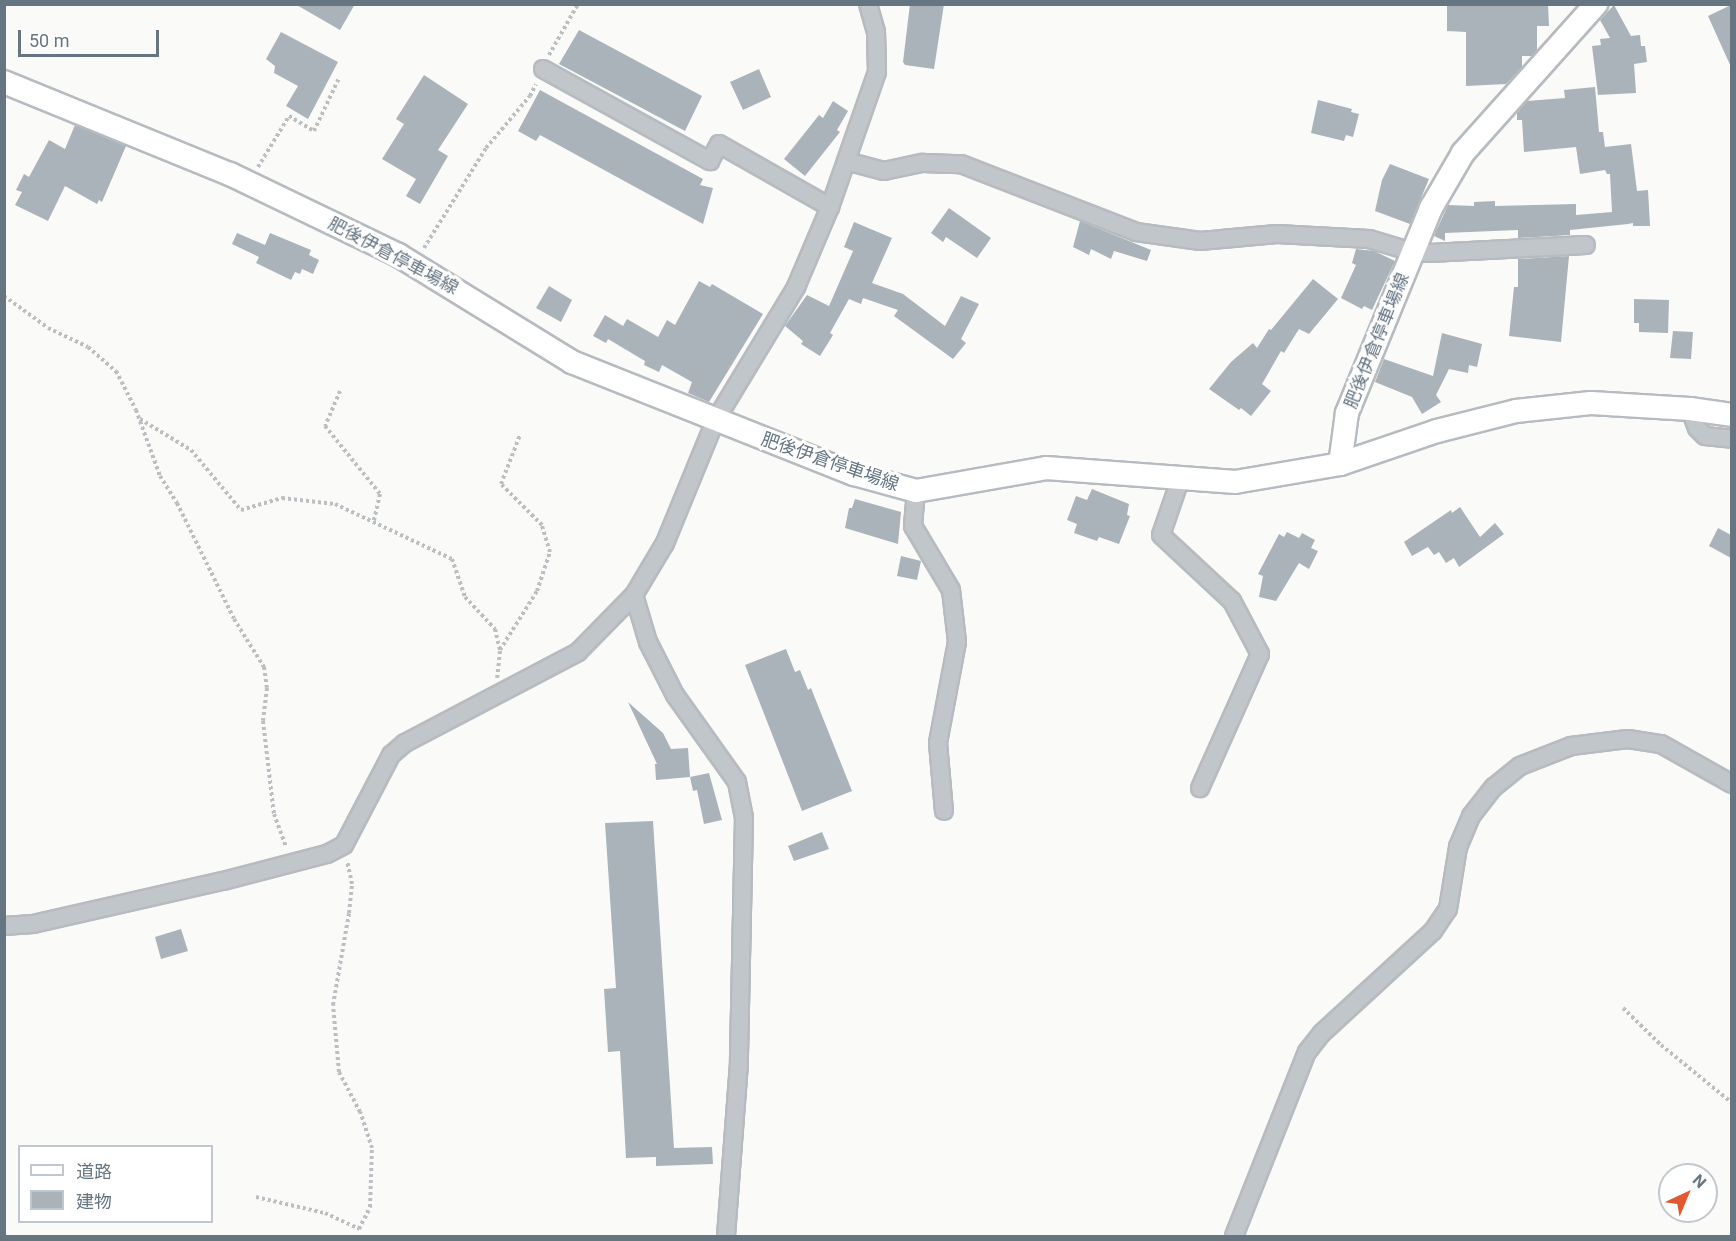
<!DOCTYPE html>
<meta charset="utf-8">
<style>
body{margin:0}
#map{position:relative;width:1736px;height:1241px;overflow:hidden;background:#fafaf8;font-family:Roboto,"Noto Sans JP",sans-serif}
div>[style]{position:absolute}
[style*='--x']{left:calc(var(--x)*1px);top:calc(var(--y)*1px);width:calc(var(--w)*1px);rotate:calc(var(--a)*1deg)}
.building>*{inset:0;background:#aab3b9}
.path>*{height:4px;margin-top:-2px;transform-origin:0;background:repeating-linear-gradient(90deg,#bbbfc2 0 3px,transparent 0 6px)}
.roads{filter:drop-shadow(2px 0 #b6bbc0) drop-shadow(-2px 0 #b6bbc0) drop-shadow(0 2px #b6bbc0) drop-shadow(0 -2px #b6bbc0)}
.street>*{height:16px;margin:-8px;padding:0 8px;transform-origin:8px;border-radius:8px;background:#c1c6ca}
.secondary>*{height:22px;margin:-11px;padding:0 11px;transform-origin:11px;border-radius:11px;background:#fff}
span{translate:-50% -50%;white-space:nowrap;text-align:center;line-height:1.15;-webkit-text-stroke:6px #fff;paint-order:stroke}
.street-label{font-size:18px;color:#657582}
.frame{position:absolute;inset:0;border:6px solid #657582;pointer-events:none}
.legend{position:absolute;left:18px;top:1145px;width:195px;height:78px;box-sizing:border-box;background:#fff;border:2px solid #c1c8cd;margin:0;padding:8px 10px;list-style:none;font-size:18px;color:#657582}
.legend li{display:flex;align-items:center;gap:12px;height:30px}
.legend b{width:30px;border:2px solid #c1c8cd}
.north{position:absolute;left:1658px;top:1163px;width:60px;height:60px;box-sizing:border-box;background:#fff;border:2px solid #c1c8cd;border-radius:50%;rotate:44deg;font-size:16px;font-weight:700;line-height:24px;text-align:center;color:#657582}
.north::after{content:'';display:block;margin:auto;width:21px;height:27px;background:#e2592f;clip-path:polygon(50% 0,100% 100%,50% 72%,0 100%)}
.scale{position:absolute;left:18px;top:30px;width:141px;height:27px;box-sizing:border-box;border:3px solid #657582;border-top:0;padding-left:8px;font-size:18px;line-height:21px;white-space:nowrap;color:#657582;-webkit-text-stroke:4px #fff;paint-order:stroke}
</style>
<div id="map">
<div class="building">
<i style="clip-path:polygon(295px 4px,355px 4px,340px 30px)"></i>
<i style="clip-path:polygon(910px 4px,944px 4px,934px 69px,905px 65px,903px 62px)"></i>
<i style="clip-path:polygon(1447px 4px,1548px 4px,1549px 26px,1537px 26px,1537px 50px,1532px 56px,1522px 56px,1522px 67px,1506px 84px,1466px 86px,1466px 32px,1447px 31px)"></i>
<i style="clip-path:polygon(1614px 5px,1631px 36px,1640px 35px,1641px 46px,1645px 46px,1647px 62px,1634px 64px,1636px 93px,1598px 95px,1592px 46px,1601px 45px,1600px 39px,1610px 38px,1600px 20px)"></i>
<i style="clip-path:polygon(1731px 5px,1731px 67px,1708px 16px)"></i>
<i style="clip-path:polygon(579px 30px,702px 96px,685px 131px,559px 64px)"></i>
<i style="clip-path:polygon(281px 32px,338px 62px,308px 119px,286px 106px,298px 86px,274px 73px,275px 66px,266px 59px)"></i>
<i style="clip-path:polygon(759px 69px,771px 97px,743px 110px,730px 82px)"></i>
<i style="clip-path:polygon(424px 75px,468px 104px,438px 150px,448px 156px,420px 204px,406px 196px,416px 179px,382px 159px,404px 124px,396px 119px)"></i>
<i style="clip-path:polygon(1595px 87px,1599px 132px,1603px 132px,1605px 147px,1631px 144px,1637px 191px,1648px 190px,1650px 226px,1633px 226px,1633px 223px,1628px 224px,1570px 230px,1570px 235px,1518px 238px,1518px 230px,1445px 233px,1445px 241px,1434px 236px,1448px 205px,1474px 206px,1474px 202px,1495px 201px,1495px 206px,1576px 204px,1576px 215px,1612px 212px,1610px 174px,1607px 174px,1605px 170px,1580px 174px,1576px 147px,1524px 152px,1522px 120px,1517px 120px,1517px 113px,1527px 101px,1565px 98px,1564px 90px)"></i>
<i style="clip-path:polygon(540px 90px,703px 179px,700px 185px,713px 188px,703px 224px,540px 135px,536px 141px,518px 131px)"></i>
<i style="clip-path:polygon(1318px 100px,1352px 109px,1351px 112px,1359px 114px,1353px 137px,1346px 135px,1344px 141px,1311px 133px)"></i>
<i style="clip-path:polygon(833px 101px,848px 111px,837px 130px,840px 132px,805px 176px,784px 159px,819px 115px,823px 118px)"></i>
<i style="clip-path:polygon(75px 125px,126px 146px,102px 202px,99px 200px,97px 204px,65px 186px,48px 221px,15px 205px,22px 192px,16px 190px,24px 174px,29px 177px,49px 140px,65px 149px)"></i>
<i style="clip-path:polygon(1390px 164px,1429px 179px,1410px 224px,1375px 211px,1382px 180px)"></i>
<i style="clip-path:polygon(949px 208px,991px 238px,977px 258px,946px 237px,943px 242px,931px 233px)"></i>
<i style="clip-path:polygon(1080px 221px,1151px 250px,1147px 261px,1114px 251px,1111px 259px,1091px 249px,1089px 255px,1073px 247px)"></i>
<i style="clip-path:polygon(854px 222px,892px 238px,872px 283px,903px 294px,945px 326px,961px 296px,979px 304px,961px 339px,966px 343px,953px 359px,894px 316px,898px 310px,863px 298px,861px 304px,849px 299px,830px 333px,833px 335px,820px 356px,801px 344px,803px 341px,785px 326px,807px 295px,829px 306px,853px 251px,844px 247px)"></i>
<i style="clip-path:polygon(237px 233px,265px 245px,270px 233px,311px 250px,309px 255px,319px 260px,313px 274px,302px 269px,300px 274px,295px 272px,291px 280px,256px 263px,259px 257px,232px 244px)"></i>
<i style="clip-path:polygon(1356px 249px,1374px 251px,1395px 261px,1372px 310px,1364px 306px,1362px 309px,1341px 298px,1356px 265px,1352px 263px)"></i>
<i style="clip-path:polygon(1569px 256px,1561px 342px,1509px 336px,1514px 287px,1518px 287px,1518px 259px)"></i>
<i style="clip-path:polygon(1313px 279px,1338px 299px,1309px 334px,1299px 329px,1284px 353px,1281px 351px,1262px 384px,1271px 391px,1251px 416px,1241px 408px,1239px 410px,1209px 389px,1231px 362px,1253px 343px,1257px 348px,1269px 329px,1271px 330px)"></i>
<i style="clip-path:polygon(699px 281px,710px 287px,712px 284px,763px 314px,709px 402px,688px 393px,692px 382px,662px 365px,659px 372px,644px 365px,645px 361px,608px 339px,606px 343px,593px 336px,605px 315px,623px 326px,627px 319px,658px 337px,667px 320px,675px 325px)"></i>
<i style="clip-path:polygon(549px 286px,572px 300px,561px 322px,536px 308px)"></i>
<i style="clip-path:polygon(1634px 299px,1669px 300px,1668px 333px,1639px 332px,1639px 323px,1634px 323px)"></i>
<i style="clip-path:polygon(1673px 331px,1693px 332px,1691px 359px,1670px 358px)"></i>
<i style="clip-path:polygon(1442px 333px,1482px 344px,1477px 367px,1469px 365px,1468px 373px,1449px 369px,1436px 395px,1441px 402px,1422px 414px,1412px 397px,1375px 382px,1384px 359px,1433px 376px)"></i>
<i style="clip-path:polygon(1092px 489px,1129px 504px,1127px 515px,1130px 516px,1119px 544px,1099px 537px,1097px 541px,1074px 533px,1077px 524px,1067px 520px,1076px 496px,1087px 500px)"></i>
<i style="clip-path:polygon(855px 499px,901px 512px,898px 544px,845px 528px,849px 508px,852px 508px)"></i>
<i style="clip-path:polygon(1460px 507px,1480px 537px,1495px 523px,1504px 534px,1459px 567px,1454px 558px,1446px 563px,1439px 552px,1434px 555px,1428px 547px,1412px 556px,1404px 542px,1451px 510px,1452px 513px)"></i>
<i style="clip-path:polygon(1718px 528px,1731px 535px,1731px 558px,1709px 546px)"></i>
<i style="clip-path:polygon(1287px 532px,1299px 538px,1302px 533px,1315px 540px,1311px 548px,1318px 551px,1309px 569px,1299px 563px,1276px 601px,1259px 597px,1263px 576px,1258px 574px,1279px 534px,1284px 537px)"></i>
<i style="clip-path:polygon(901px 556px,921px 561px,917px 580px,897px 576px)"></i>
<i style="clip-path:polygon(786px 649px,795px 672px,800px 670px,808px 690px,811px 688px,852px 791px,802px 811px,745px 665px)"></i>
<i style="clip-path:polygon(628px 702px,663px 733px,671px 749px,688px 748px,690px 777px,656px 780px,655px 764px,657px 764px)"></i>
<i style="clip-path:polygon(709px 773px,722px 820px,704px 824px,697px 790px,693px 791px,690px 777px)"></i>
<i style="clip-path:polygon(653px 821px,674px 1148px,712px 1147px,713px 1164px,656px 1166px,656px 1157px,626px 1158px,620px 1051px,608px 1052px,604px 989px,616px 988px,605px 823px)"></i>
<i style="clip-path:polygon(822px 832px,829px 849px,794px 861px,788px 846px)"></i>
<i style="clip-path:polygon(181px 929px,188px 951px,161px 959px,155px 937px)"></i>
</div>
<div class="path">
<i style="--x:549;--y:55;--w:59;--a:-60.4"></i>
<i style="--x:258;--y:167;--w:60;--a:-58.7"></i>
<i style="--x:289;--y:116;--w:29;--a:31"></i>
<i style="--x:314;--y:131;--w:59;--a:-64.7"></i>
<i style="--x:424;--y:248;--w:118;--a:-58.2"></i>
<i style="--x:486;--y:148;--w:68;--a:-49.8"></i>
<i style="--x:530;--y:96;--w:13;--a:-63"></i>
<i style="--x:4;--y:296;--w:54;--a:36"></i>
<i style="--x:48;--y:328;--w:44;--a:25.4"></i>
<i style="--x:88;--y:347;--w:37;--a:41"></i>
<i style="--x:116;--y:371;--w:44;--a:62.9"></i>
<i style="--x:136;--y:410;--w:70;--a:70"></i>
<i style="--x:160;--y:476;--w:32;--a:58"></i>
<i style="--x:177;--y:503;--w:129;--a:63.8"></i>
<i style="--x:234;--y:619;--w:57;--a:58"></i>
<i style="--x:264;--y:667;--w:21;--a:82"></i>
<i style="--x:267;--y:688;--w:33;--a:97"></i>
<i style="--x:263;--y:721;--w:94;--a:83.3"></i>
<i style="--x:274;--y:814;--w:35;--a:70"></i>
<i style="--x:340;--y:391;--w:38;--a:113"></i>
<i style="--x:325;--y:426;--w:87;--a:51"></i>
<i style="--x:380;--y:494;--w:28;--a:103"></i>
<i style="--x:140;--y:419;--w:60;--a:31.3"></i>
<i style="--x:191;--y:450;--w:78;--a:50.2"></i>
<i style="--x:241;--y:510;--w:43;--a:-16.3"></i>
<i style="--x:282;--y:498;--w:53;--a:6.5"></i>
<i style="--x:335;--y:504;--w:129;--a:25.2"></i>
<i style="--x:452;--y:559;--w:40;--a:71.1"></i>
<i style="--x:465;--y:597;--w:44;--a:46.8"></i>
<i style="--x:495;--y:629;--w:23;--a:77"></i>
<i style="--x:500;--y:651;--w:27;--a:96"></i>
<i style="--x:500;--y:650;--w:70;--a:-57.9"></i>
<i style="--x:537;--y:591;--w:41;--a:-71.6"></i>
<i style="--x:550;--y:552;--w:28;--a:-107"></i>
<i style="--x:542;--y:525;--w:58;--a:-135"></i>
<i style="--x:501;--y:484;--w:53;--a:-68.8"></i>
<i style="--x:1623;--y:1008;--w:53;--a:44.2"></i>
<i style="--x:1661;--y:1045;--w:92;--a:39.2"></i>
<i style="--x:256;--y:1197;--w:71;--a:13.1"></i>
<i style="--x:325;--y:1213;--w:38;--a:25"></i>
<i style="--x:359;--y:1229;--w:25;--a:-63"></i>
<i style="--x:370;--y:1207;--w:59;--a:-88.1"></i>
<i style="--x:372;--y:1148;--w:38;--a:-108"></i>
<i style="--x:360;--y:1112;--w:45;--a:-117.7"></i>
<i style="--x:339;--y:1072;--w:67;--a:-95.1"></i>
<i style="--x:333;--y:1005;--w:93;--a:-80.1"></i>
<i style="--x:349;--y:913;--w:29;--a:-84"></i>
<i style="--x:352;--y:884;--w:24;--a:-102"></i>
</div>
<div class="roads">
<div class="street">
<i style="--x:543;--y:69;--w:191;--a:28.9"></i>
<i style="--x:710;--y:161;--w:19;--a:-62"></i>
<i style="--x:719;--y:144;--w:128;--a:29.6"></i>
<i style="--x:846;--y:161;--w:39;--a:15"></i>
<i style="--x:884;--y:171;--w:40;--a:-12"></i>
<i style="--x:923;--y:163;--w:38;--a:2"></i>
<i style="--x:961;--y:164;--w:188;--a:21.2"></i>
<i style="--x:1136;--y:232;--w:65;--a:8"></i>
<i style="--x:1200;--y:241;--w:77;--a:-5.2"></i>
<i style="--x:1277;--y:234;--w:92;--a:3.1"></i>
<i style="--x:1369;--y:239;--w:46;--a:16.5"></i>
<i style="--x:1413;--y:252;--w:17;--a:3"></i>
<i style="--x:1430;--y:253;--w:156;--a:-2.9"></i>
<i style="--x:1690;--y:409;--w:20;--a:70"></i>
<i style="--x:1697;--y:428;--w:11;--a:45"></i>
<i style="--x:1705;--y:436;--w:27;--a:6"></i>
<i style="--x:1181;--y:477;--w:61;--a:109"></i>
<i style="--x:1161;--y:535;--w:97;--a:42.9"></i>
<i style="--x:1232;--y:601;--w:60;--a:62.2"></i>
<i style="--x:1260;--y:654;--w:147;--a:114.1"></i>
<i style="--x:916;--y:491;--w:35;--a:95"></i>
<i style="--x:913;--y:526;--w:74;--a:59.3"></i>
<i style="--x:951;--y:590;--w:52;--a:83.4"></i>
<i style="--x:957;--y:642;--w:103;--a:100.7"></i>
<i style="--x:938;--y:743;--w:68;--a:85"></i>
<i style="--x:634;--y:595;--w:49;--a:73.4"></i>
<i style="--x:648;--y:642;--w:59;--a:63"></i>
<i style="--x:675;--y:695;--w:107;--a:54.5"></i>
<i style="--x:737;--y:782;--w:36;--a:79"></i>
<i style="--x:744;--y:817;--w:246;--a:91.2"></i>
<i style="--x:739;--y:1063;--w:173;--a:94.3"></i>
<i style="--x:4;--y:926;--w:29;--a:-4"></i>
<i style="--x:33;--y:924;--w:195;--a:-12.8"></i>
<i style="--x:223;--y:881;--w:107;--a:-14.6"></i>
<i style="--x:327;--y:854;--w:19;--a:-28"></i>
<i style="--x:344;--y:845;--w:102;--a:-62.4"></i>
<i style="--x:391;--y:755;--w:18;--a:-41"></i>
<i style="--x:405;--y:743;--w:195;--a:-27.7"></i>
<i style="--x:578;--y:652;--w:80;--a:-45.5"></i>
<i style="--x:634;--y:595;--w:61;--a:-59.2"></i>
<i style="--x:665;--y:543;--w:132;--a:-67.7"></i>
<i style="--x:715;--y:421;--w:157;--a:-58.8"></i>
<i style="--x:796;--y:287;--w:87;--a:-67"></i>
<i style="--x:830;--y:207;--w:143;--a:-70.8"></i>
<i style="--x:877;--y:72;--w:40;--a:-91.4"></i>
<i style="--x:876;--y:32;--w:29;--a:-106"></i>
<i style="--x:1234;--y:1236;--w:198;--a:-68.4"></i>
<i style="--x:1307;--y:1052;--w:24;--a:-52"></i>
<i style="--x:1322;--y:1033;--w:151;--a:-42.6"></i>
<i style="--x:1433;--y:931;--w:27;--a:-56"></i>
<i style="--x:1448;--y:909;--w:63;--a:-80.8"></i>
<i style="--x:1458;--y:847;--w:34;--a:-67"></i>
<i style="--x:1471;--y:816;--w:37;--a:-52"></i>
<i style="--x:1494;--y:787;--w:33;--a:-39"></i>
<i style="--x:1520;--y:766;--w:55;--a:-21.4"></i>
<i style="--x:1571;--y:746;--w:57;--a:-7"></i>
<i style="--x:1628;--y:739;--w:33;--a:9"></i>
<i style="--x:1661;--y:744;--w:81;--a:29.4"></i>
</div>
<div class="secondary">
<i style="--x:4;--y:82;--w:244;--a:22.2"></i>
<i style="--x:230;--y:174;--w:187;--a:25.7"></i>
<i style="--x:398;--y:255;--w:204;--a:31.6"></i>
<i style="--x:572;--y:362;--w:303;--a:21.7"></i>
<i style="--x:854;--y:474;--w:64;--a:15.3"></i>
<i style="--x:916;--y:491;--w:132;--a:-10"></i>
<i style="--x:1046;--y:468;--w:190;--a:4.2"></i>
<i style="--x:1235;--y:482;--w:107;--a:-9.7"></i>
<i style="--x:1340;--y:464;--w:102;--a:-18.8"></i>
<i style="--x:1437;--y:431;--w:81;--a:-14.2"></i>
<i style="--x:1516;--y:411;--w:75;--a:-6.1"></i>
<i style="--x:1591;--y:403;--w:99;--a:3.5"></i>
<i style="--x:1690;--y:409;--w:42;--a:8.1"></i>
<i style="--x:1340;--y:464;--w:51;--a:-82.2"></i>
<i style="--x:1347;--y:413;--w:222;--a:-67.7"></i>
<i style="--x:1431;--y:208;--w:64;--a:-59.8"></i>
<i style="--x:1463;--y:153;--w:200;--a:-48.2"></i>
</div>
</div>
<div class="street-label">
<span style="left:393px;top:256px;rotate:28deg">肥後伊倉停車場線</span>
<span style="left:1377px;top:341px;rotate:-68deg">肥後伊倉停車場線</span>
<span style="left:830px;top:462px;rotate:19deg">肥後伊倉停車場線</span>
</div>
<div class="frame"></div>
<ul class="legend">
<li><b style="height:8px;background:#fff"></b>道路</li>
<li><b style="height:16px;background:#aab3b9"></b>建物</li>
</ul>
<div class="north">N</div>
<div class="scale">50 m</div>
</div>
